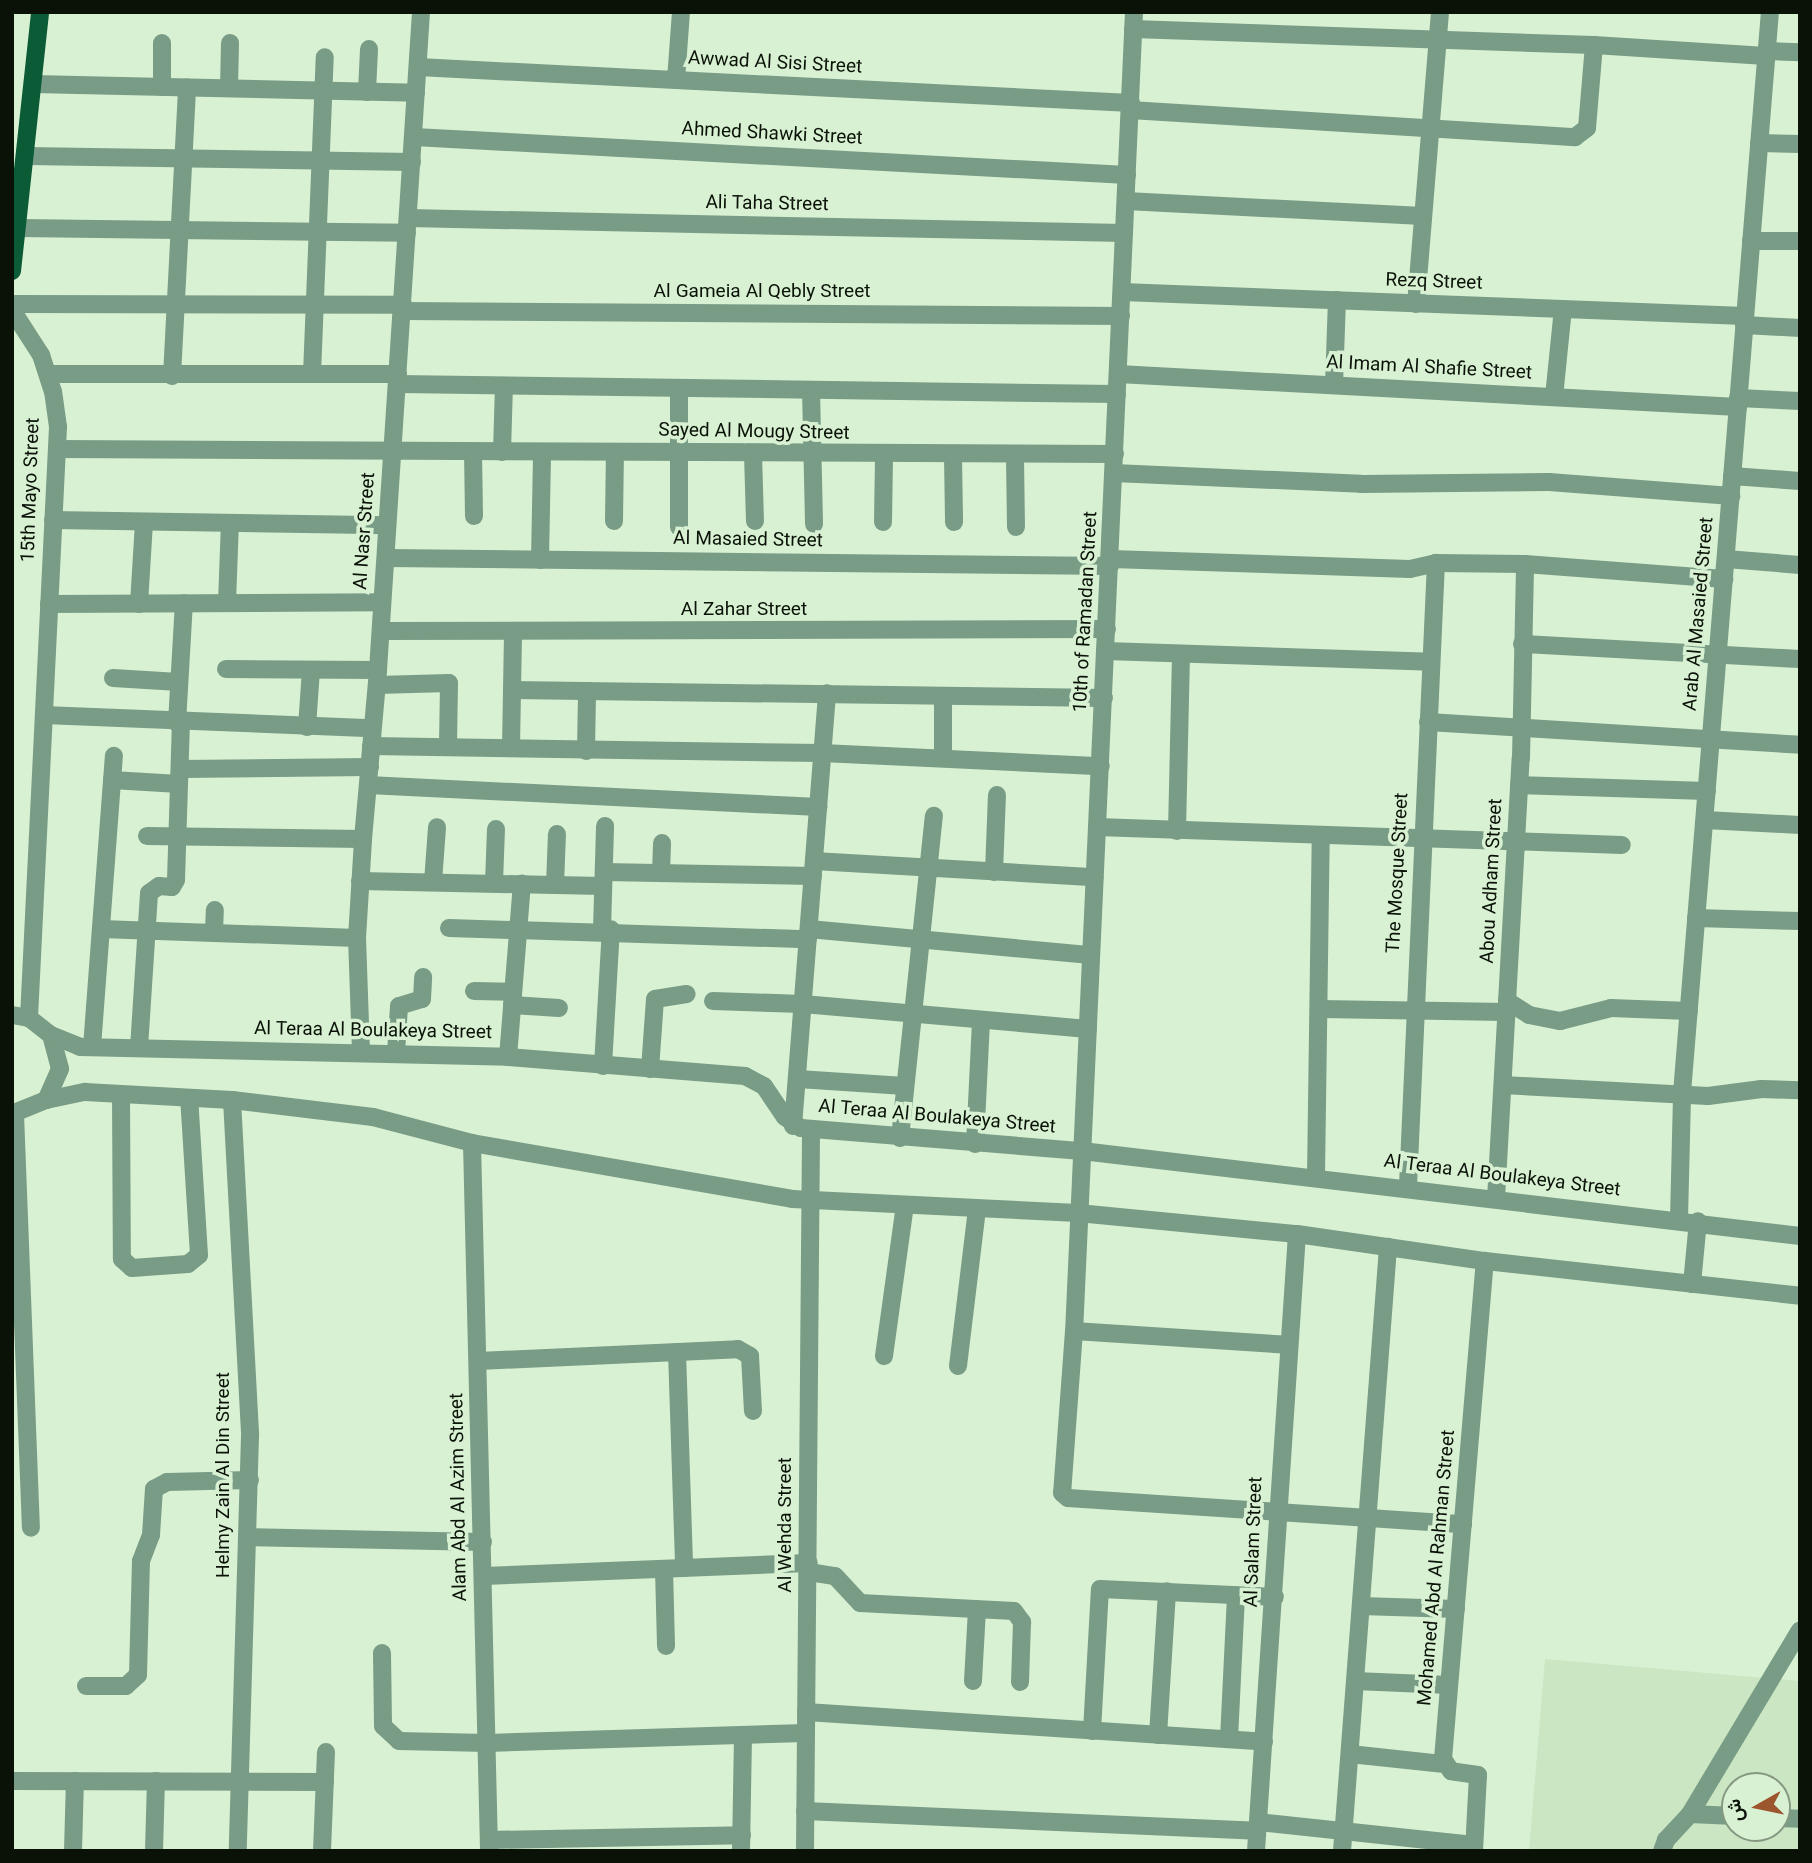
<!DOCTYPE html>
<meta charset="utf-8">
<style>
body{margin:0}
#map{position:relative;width:1812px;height:1863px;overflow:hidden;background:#d9f1d3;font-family:Georgia,Vazirmatn,serif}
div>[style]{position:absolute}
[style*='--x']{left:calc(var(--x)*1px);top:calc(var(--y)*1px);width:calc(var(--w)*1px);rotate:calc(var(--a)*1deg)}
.built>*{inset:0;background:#cae6c2}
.minor>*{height:18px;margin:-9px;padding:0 9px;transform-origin:9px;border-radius:9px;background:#799c86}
.major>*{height:18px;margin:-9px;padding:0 9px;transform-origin:9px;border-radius:9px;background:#0b5b36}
span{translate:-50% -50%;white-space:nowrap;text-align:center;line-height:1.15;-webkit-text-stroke:7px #d9f1d3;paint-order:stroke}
.street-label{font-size:19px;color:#0a1208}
.frame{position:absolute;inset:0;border:14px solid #0a1208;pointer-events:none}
.north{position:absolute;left:1721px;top:1772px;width:70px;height:70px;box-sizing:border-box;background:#d9f1d3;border:2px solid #869882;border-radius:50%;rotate:261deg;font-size:19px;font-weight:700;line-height:28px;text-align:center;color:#0a1208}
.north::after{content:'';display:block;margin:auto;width:24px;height:32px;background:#9c562d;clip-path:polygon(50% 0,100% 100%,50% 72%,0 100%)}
</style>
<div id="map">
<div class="built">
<i style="clip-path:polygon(evenodd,1545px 1659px,1800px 1681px,1800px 1851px,1529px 1851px,1545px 1659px,1735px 1786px,1777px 1786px,1777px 1828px,1735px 1828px,1735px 1786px)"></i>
</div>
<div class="minor">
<i style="--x:1134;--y:12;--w:1320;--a:92.6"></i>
<i style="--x:1074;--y:1331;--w:162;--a:94.2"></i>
<i style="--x:1062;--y:1493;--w:8;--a:40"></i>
<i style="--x:1068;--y:1498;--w:396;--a:3.8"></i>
<i style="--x:1133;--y:29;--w:461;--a:2"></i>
<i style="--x:1594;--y:45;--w:172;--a:3.7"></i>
<i style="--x:1767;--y:51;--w:33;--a:2"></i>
<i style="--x:418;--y:67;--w:714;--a:2.89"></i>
<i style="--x:676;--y:80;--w:68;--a:-85.8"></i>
<i style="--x:33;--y:84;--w:383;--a:1.3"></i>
<i style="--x:162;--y:87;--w:44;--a:-90"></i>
<i style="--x:229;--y:88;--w:45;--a:-88.7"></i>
<i style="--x:367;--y:92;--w:43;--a:-87.3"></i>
<i style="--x:1130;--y:110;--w:446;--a:3.5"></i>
<i style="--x:1575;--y:137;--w:15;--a:-37"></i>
<i style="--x:1587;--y:128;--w:83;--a:-85.2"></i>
<i style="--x:414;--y:137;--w:714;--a:3.05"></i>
<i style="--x:1759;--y:143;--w:41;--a:1.4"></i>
<i style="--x:27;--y:156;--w:385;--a:0.9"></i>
<i style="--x:1126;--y:201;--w:297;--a:2.9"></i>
<i style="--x:408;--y:218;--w:716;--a:1.2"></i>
<i style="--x:18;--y:228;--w:389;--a:0.7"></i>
<i style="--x:1751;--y:241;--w:49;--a:0"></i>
<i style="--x:1122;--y:292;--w:623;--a:2.21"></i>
<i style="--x:12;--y:304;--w:391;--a:0.1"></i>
<i style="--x:1416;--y:304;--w:293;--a:-85.3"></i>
<i style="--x:12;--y:310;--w:54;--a:57.2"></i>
<i style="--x:41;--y:355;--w:38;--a:72"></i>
<i style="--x:53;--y:391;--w:36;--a:82"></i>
<i style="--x:58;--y:427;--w:592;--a:92.81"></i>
<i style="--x:402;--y:311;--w:719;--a:0.4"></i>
<i style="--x:1744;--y:325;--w:56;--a:3.1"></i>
<i style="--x:48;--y:374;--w:350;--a:0"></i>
<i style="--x:312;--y:374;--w:317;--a:-87.7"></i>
<i style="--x:1118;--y:374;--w:621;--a:3.05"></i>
<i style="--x:172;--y:376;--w:289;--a:-87"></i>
<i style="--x:398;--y:384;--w:719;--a:0.8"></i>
<i style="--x:1334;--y:385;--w:85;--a:-88"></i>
<i style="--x:679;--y:388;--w:139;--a:90"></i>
<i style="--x:811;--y:390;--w:134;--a:88.7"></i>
<i style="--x:1554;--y:397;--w:88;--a:-84.2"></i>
<i style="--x:1738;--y:398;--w:62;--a:2.8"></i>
<i style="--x:57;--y:449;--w:1058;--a:0.27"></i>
<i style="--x:473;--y:452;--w:64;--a:89.1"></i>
<i style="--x:502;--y:452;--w:66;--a:-88.3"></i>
<i style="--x:753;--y:454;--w:67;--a:88.3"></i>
<i style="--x:953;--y:456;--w:66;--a:89.1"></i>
<i style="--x:1015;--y:457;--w:70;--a:89.2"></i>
<i style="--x:1114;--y:473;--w:247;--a:2.5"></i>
<i style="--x:1361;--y:484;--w:188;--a:-0.6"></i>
<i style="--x:1549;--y:482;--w:183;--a:4.4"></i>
<i style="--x:1732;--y:476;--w:68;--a:4.2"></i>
<i style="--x:53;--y:520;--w:334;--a:0.9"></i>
<i style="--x:614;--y:521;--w:68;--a:-89.2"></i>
<i style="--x:883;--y:522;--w:67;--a:-89.1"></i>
<i style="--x:386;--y:558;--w:724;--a:0.63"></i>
<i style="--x:1111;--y:559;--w:299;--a:1.9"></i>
<i style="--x:1410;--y:569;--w:27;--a:-13"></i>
<i style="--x:1436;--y:563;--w:89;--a:0.6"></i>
<i style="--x:1525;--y:564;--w:200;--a:4.3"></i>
<i style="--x:1726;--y:559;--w:74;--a:4.6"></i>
<i style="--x:540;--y:560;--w:108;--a:-88.9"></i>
<i style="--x:227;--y:603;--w:80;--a:-87.9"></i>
<i style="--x:49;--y:604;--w:333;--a:-0.3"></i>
<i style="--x:139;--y:604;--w:82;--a:-86.5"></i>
<i style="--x:381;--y:631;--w:726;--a:-0.16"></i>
<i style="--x:1522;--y:644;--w:278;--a:3.1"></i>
<i style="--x:1106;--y:651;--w:325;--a:1.9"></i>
<i style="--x:226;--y:669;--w:152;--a:0.4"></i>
<i style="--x:113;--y:678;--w:66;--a:3.5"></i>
<i style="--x:377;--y:685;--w:72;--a:-1.6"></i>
<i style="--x:449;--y:683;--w:64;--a:90.9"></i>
<i style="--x:512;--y:690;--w:592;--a:0.77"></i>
<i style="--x:44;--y:715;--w:328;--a:2.3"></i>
<i style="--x:1428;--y:722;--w:373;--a:3.5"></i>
<i style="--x:177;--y:723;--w:120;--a:-86.7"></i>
<i style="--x:307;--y:727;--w:57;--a:-86"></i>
<i style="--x:371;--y:746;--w:451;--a:0.9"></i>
<i style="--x:822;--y:753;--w:279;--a:2.7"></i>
<i style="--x:511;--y:748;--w:114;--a:-89"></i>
<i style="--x:586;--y:751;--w:60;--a:-89"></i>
<i style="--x:943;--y:756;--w:60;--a:-90"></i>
<i style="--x:180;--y:769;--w:190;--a:-0.6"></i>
<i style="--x:112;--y:780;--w:67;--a:3.4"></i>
<i style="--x:368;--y:785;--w:451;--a:2.8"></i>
<i style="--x:1519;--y:785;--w:188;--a:1.8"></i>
<i style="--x:1705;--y:820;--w:95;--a:3"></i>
<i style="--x:1097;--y:827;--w:525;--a:1.96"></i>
<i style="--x:1177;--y:831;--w:177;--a:-88.7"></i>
<i style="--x:147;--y:836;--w:216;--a:0.8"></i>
<i style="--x:814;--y:861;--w:281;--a:3.3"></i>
<i style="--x:604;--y:872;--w:209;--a:1.1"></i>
<i style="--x:994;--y:872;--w:77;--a:-87.8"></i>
<i style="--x:661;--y:873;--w:30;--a:-88"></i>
<i style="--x:360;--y:881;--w:243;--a:1.2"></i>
<i style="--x:433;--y:882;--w:55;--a:-85.8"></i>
<i style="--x:494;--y:883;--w:54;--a:-87.9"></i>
<i style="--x:555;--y:885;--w:51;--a:-87.8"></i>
<i style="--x:1696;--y:918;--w:104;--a:1.7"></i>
<i style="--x:449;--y:928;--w:359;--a:1.8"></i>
<i style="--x:101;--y:929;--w:256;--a:2"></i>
<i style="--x:602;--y:929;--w:103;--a:-88.3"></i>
<i style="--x:809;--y:929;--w:283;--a:5.3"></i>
<i style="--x:214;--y:933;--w:23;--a:-88"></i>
<i style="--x:474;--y:991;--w:39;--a:1"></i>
<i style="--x:713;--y:1001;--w:90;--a:1.9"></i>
<i style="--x:803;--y:1004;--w:286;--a:5"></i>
<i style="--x:1507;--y:1001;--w:26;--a:32"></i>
<i style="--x:1529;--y:1015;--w:32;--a:11"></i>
<i style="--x:1560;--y:1021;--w:53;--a:-14.3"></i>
<i style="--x:1611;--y:1008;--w:78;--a:2.2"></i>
<i style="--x:512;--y:1005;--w:47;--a:3.7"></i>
<i style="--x:1320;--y:1009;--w:186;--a:0.9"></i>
<i style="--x:12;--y:1015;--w:17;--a:10"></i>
<i style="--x:29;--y:1018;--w:28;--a:38"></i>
<i style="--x:51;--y:1035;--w:35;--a:75"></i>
<i style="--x:60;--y:1069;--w:34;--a:114"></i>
<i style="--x:46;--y:1100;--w:37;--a:158"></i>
<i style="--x:51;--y:1035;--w:31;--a:22"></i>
<i style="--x:80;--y:1047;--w:428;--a:1.3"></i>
<i style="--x:508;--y:1057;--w:238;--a:4.6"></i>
<i style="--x:745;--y:1076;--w:21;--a:28"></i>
<i style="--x:764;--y:1086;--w:37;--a:56"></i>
<i style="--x:785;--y:1117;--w:19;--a:35"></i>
<i style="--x:801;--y:1128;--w:282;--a:4.7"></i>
<i style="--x:1082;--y:1151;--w:723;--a:6.75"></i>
<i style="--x:92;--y:1047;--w:292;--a:-85.7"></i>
<i style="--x:139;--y:1048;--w:155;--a:-86.3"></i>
<i style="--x:149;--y:893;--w:12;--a:-35"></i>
<i style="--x:159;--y:886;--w:13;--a:4"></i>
<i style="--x:172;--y:887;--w:8;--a:-60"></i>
<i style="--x:176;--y:880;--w:157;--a:-88.2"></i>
<i style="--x:361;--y:1052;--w:114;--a:-92"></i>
<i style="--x:357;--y:938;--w:99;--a:-86.5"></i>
<i style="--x:363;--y:839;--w:170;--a:-84.9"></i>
<i style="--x:378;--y:670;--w:659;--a:-86.26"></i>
<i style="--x:396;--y:1053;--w:47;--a:-86.3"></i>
<i style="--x:399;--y:1006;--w:24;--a:-17"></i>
<i style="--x:422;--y:999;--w:22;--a:-87"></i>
<i style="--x:508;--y:1057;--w:174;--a:-85.4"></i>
<i style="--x:603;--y:1066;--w:137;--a:-86.7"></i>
<i style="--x:650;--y:1069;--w:70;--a:-85.9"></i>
<i style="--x:655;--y:999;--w:32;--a:-9"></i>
<i style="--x:798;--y:1079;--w:107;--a:3.7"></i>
<i style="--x:1503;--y:1085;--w:205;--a:3.1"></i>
<i style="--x:1708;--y:1096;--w:54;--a:-7.4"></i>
<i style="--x:1762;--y:1089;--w:38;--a:2"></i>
<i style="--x:121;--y:1094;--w:165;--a:89.7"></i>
<i style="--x:122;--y:1259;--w:13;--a:42"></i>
<i style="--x:132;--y:1268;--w:56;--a:-4.1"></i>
<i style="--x:188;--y:1264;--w:14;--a:-39"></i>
<i style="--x:199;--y:1255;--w:157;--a:-93.6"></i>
<i style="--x:46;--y:1100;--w:40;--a:-12"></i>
<i style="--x:85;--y:1092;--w:147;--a:3.1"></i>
<i style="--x:232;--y:1100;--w:142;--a:6.9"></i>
<i style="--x:373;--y:1117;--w:102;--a:14.7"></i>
<i style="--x:472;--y:1143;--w:325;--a:9.9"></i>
<i style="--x:792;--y:1199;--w:286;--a:2.8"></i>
<i style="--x:1078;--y:1213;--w:220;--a:5.5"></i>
<i style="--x:1297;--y:1234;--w:190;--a:8.2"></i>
<i style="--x:1485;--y:1261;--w:317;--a:6.3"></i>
<i style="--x:232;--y:1100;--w:336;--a:86.9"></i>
<i style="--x:250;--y:1436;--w:415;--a:91.7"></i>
<i style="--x:15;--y:1114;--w:414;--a:87.8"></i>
<i style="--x:793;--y:1126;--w:434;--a:-85.5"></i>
<i style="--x:900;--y:1138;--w:324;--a:-84"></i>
<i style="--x:472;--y:1143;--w:708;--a:88.62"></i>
<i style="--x:975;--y:1144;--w:124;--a:-87.2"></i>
<i style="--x:1316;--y:1176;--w:341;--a:-89.2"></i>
<i style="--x:1408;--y:1186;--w:624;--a:-87.43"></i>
<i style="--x:1496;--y:1199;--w:442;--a:-86.8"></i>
<i style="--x:1521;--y:758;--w:194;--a:-88.8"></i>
<i style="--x:1679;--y:1219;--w:126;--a:-88.6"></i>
<i style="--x:1682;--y:1093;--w:1085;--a:-85.35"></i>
<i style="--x:1692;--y:1284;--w:63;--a:-84.6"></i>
<i style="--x:1074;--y:1331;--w:214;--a:3.7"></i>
<i style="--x:677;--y:1352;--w:216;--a:88.1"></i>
<i style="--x:884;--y:1356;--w:152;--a:-82.1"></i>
<i style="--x:478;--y:1361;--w:260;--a:-2.6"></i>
<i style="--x:738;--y:1349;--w:14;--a:30"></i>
<i style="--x:750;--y:1356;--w:55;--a:86.9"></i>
<i style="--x:958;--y:1366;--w:159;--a:-83.1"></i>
<i style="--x:247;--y:1537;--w:236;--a:1.2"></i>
<i style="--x:664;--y:1569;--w:77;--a:88.5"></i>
<i style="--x:809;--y:1572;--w:26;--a:9"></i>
<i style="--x:835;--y:1576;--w:37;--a:47"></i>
<i style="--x:860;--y:1603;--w:154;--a:3"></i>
<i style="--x:1014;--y:1611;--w:14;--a:54"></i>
<i style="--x:1022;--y:1622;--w:60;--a:91.9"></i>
<i style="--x:484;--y:1576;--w:325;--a:-2.3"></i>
<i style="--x:1361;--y:1606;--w:95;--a:1.8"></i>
<i style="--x:382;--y:1653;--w:73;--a:89.2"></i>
<i style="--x:383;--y:1726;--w:22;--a:43"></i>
<i style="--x:399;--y:1741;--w:88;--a:1.3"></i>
<i style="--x:487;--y:1743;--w:318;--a:-1.8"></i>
<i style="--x:973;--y:1681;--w:72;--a:-86.8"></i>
<i style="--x:1355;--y:1681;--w:94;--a:2.4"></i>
<i style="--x:86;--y:1686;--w:40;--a:0"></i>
<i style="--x:126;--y:1686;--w:16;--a:-43"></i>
<i style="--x:138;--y:1675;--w:114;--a:-88.5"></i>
<i style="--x:141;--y:1561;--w:28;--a:-69"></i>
<i style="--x:151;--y:1535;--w:46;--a:-86.3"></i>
<i style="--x:154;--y:1489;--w:15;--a:-28"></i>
<i style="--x:167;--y:1482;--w:83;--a:-1.4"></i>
<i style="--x:806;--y:1712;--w:459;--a:3.7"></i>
<i style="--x:1092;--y:1731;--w:142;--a:-86.8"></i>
<i style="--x:1100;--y:1589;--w:175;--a:2.6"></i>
<i style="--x:1158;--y:1735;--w:144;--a:-86.4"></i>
<i style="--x:1229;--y:1739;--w:144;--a:-87.2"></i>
<i style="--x:1350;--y:1754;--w:95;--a:6.1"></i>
<i style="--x:12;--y:1781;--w:313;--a:0.2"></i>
<i style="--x:805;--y:1811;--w:452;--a:2.5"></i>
<i style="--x:1690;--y:1814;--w:45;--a:2.5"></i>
<i style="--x:1777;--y:1818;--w:23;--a:2"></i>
<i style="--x:1258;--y:1822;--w:217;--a:6.1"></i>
<i style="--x:489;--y:1840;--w:253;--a:-1.1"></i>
<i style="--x:73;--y:1851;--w:70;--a:-88.4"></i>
<i style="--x:154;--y:1851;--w:70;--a:-88.4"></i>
<i style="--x:322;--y:1851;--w:99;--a:-87.7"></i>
<i style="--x:741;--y:1851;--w:116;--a:-89"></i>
<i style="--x:805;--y:1851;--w:721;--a:-89.52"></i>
<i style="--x:1256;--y:1851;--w:618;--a:-86.2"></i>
<i style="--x:1342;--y:1851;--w:606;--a:-85.64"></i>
<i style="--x:1474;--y:1851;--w:76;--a:-87"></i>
<i style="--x:1478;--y:1775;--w:27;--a:-172"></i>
<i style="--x:1451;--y:1771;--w:14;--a:-124"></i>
<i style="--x:1443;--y:1759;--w:500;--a:-85.2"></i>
<i style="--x:1662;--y:1851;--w:12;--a:-70"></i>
<i style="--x:1666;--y:1840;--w:35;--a:-47"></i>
<i style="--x:1690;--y:1814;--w:214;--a:-59.1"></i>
</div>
<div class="major">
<i style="--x:12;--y:271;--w:261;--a:-83.8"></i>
</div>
<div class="street-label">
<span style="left:775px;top:64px;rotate:3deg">Awwad Al Sisi Street</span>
<span style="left:772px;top:135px;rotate:3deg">Ahmed Shawki Street</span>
<span style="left:767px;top:205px;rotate:1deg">Ali Taha Street</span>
<span style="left:1434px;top:283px;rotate:2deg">Rezq Street</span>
<span style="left:762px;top:293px">Al Gameia Al Qebly Street</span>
<span style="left:1429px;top:369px;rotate:3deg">Al Imam Al Shafie Street</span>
<span style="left:754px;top:433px;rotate:1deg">Sayed Al Mougy Street</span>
<span style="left:32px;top:490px;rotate:-88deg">15th Mayo Street</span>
<span style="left:366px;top:531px;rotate:-86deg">Al Nasr Street</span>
<span style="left:748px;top:541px;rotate:1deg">Al Masaied Street</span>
<span style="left:744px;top:611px">Al Zahar Street</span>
<span style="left:1087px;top:612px;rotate:-87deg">10th of Ramadan Street</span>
<span style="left:1700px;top:614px;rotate:-85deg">Arab Al Masaied Street</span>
<span style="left:1399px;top:873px;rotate:-87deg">The Mosque Street</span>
<span style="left:1493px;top:881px;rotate:-87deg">Abou Adham Street</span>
<span style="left:373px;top:1032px;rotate:1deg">Al Teraa Al Boulakeya Street</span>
<span style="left:937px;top:1118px;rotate:5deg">Al Teraa Al Boulakeya Street</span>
<span style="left:1502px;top:1177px;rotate:7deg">Al Teraa Al Boulakeya Street</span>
<span style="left:225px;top:1475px;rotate:-90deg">Helmy Zain Al Din Street</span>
<span style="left:460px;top:1497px;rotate:-91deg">Alam Abd Al Azim Street</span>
<span style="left:787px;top:1525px;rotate:-90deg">Al Wehda Street</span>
<span style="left:1255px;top:1542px;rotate:-88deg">Al Salam Street</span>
<span style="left:1438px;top:1568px;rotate:-85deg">Mohamed Abd Al Rahman Street</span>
</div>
<div class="frame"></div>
<div class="north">ش</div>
</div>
